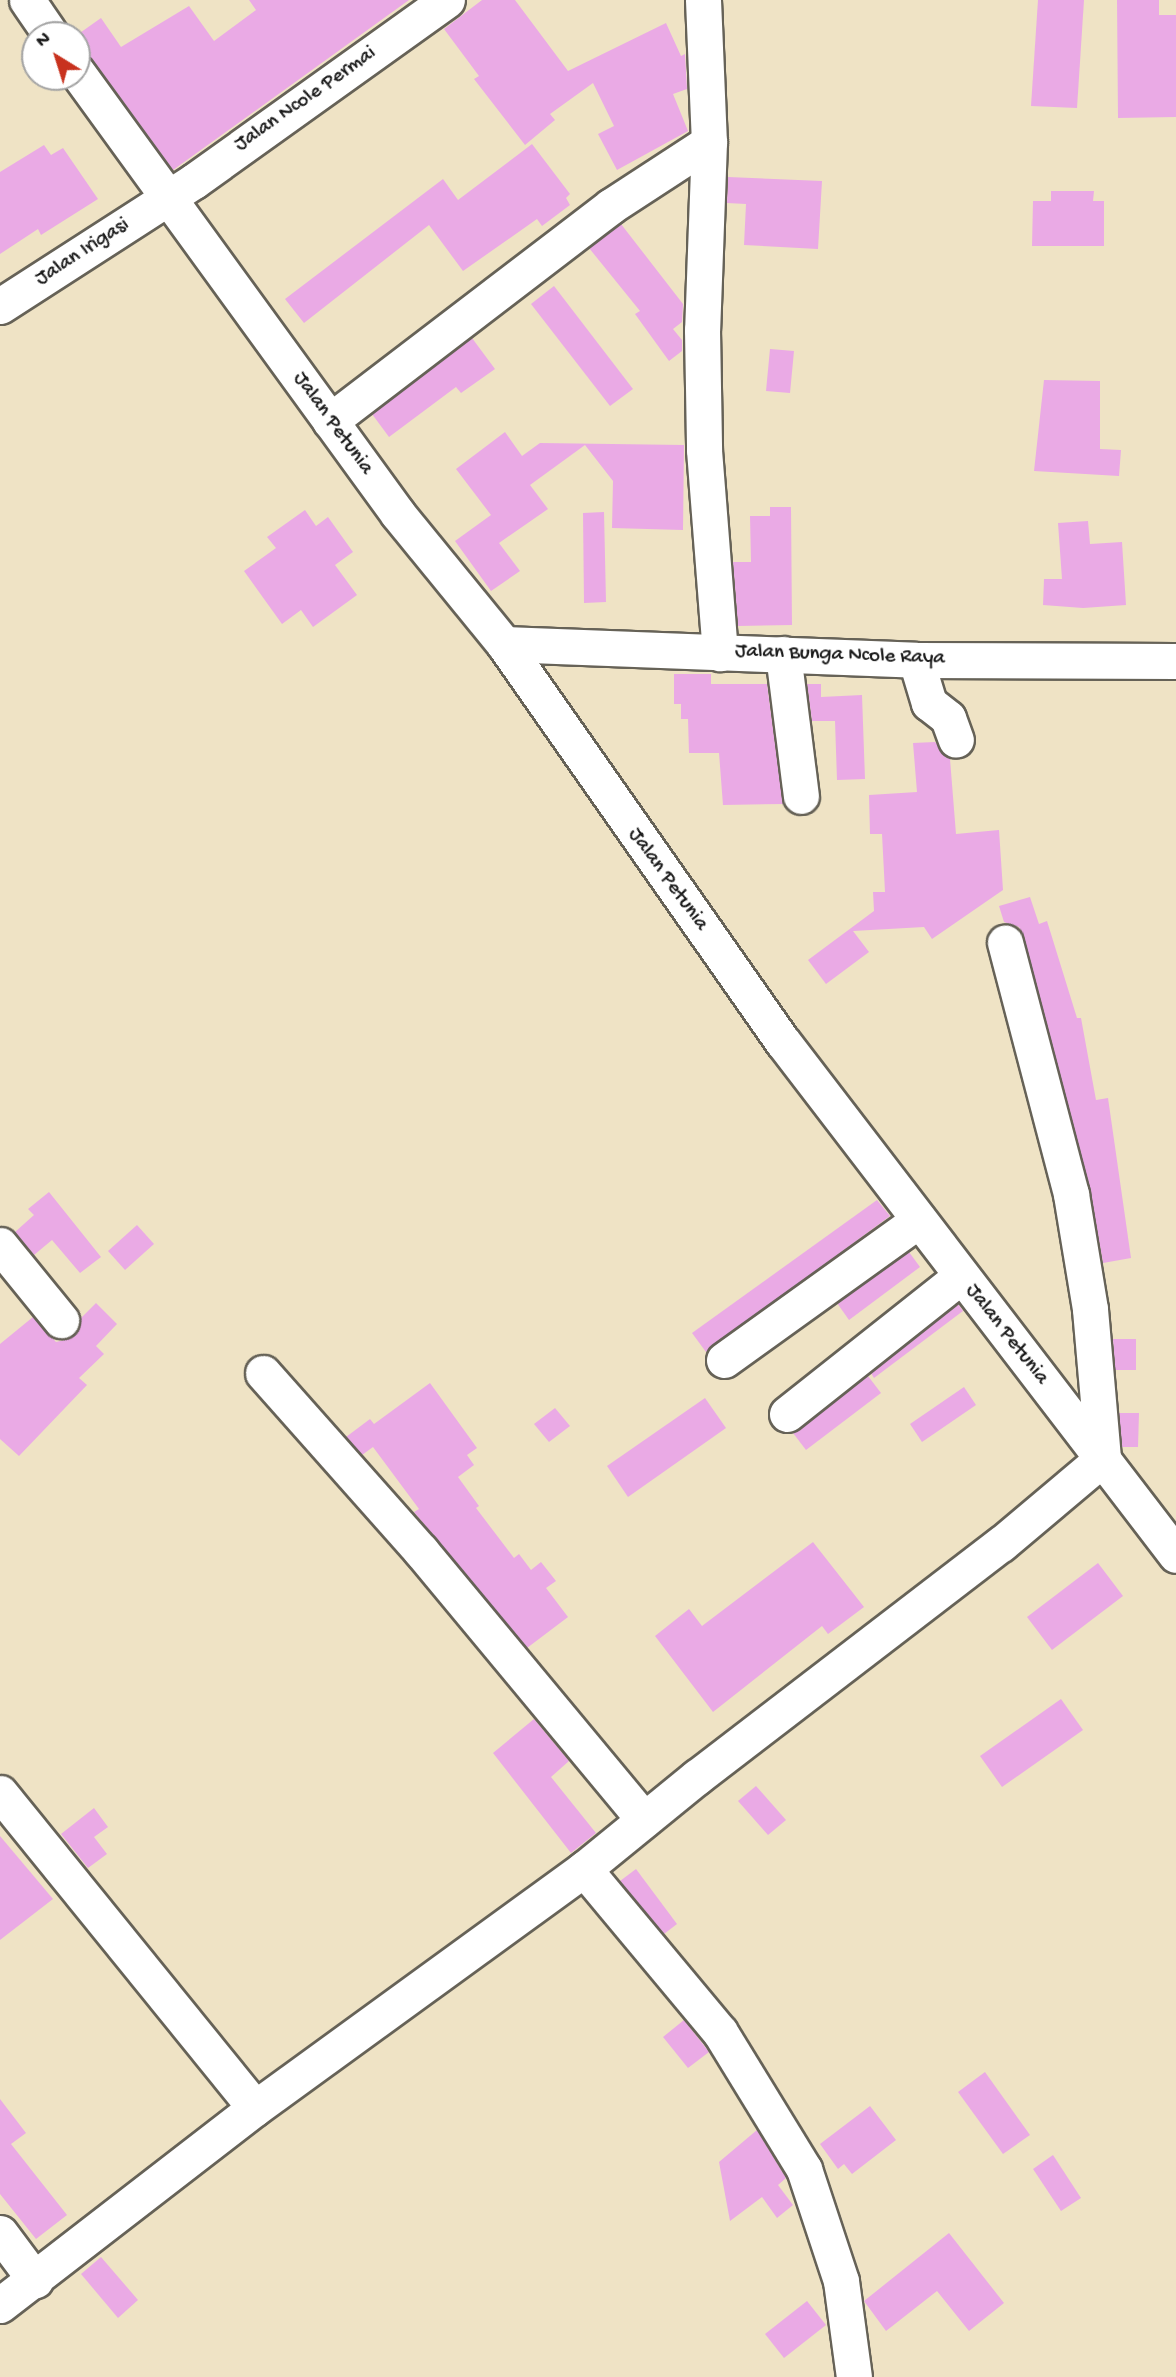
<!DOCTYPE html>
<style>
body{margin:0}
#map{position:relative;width:1176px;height:2377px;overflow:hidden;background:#efe3c5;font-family:"Gochi Hand",sans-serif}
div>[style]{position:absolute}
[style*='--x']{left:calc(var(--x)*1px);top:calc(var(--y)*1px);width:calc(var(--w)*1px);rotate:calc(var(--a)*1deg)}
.building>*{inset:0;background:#eaaae5}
.roads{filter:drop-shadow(2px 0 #666257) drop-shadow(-2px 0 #666257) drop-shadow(0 2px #666257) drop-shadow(0 -2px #666257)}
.minor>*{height:35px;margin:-17.5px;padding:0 17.5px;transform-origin:17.5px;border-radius:17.5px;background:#fff}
span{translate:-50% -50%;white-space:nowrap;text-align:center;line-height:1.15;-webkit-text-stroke:5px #fff;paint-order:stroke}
.street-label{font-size:21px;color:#1c1c1c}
.north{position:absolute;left:21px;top:21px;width:70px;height:70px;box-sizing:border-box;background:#fff;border:2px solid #a4a4a4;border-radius:50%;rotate:322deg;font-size:19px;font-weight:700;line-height:28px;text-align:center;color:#1c1c1c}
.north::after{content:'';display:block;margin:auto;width:24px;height:32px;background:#c8321e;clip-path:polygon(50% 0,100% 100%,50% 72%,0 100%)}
</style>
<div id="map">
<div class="building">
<i style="clip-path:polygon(249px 0,409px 0,173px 170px,93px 60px,80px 53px,77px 35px,101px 18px,121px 47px,189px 6px,214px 41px,256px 10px)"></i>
<i style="clip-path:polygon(482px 0,515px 0,568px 71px,666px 23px,681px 56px,685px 54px,687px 89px,673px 94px,688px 131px,617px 170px,598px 134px,614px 126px,593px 83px,550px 114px,555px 120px,525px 145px,474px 79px,479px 76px,444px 29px)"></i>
<i style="clip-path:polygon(1038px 0,1084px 0,1077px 108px,1031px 106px)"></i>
<i style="clip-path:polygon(1117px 0,1159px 0,1159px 15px,1176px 15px,1176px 117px,1118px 118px)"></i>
<i style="clip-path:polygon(532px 144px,570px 194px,566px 198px,570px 205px,542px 226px,537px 219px,463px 271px,429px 225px,304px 323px,285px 299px,443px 179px,458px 200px)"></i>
<i style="clip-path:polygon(44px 145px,51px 155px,63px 148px,98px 199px,41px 235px,38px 229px,0 254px,0 172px)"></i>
<i style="clip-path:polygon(728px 177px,822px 181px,818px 249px,744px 245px,746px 204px,727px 203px)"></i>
<i style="clip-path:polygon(1051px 191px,1094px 191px,1093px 201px,1104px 201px,1104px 246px,1032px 246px,1033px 201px,1051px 201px)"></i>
<i style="clip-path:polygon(621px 224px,683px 304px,682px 322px,673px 329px,682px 340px,682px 351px,669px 361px,635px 314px,640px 311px,589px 248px)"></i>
<i style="clip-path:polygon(554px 286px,633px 389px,610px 406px,531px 304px)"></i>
<i style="clip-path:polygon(472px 338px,495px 369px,461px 393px,456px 387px,389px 437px,372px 414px)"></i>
<i style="clip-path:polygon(770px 349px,794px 351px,790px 393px,766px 391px)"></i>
<i style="clip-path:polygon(1044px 380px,1100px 381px,1100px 449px,1121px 450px,1119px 476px,1034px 471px)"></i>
<i style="clip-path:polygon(505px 432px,522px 456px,540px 443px,684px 445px,683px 530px,612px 528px,613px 481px,585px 445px,530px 485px,548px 509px,499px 543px,520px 571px,491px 591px,455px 541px,491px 515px,456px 469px)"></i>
<i style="clip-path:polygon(770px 507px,791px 507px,792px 625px,738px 626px,733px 562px,751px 562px,750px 516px,770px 516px)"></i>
<i style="clip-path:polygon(305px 510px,316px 526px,328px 517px,353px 552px,335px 565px,357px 595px,313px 627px,301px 610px,282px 624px,244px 571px,276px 548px,267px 537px)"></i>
<i style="clip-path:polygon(604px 512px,606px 602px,584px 603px,583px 513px)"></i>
<i style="clip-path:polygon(1088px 521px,1090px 544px,1122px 542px,1126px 605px,1083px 608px,1043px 605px,1044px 579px,1062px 579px,1058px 523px)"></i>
<i style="clip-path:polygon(674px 674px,711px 674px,711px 684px,767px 684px,783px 804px,723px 805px,719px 753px,689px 753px,688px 719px,681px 719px,681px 704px,674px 704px)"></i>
<i style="clip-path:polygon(807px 684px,821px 684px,821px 697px,862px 695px,865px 779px,837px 780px,835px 721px,812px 721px)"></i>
<i style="clip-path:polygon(935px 742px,950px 759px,956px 834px,999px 830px,1003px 890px,932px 939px,924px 927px,853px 931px,869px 952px,826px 984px,808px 960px,874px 911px,873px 892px,885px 892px,882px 834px,870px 834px,869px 795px,917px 792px,913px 743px)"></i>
<i style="clip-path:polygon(1030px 897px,1039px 924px,1047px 921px,1077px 1018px,1081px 1018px,1096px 1100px,1108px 1098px,1131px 1258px,1103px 1263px,1090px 1189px,1024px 937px,1019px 927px,1004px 922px,999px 906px)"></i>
<i style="clip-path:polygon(49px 1192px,101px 1257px,80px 1273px,52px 1240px,34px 1255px,15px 1232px,34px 1215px,28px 1209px)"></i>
<i style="clip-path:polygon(877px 1200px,890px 1216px,706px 1352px,692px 1333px)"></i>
<i style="clip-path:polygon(137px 1225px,154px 1244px,125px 1270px,108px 1251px)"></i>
<i style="clip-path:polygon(909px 1252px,920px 1267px,849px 1320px,837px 1303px)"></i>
<i style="clip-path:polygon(96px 1303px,117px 1324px,96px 1346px,104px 1354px,79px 1378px,87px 1385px,19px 1456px,0 1439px,0 1344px,33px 1317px,56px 1342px,65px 1340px,74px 1335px,81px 1318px)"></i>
<i style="clip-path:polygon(958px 1304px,963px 1311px,874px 1378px,871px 1373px)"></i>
<i style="clip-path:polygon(1113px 1339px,1136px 1339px,1136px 1370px,1115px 1370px)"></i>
<i style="clip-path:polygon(868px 1376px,881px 1393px,806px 1450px,793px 1433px)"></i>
<i style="clip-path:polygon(430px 1383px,477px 1448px,467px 1455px,474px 1465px,458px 1477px,479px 1506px,476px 1508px,514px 1558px,519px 1554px,531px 1570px,541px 1562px,556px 1581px,546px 1588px,568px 1617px,527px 1648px,414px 1512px,419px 1509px,373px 1447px,362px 1455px,346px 1437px,370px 1419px,374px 1424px)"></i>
<i style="clip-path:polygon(964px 1387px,976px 1405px,922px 1442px,910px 1424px)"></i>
<i style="clip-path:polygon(705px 1398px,726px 1428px,628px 1497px,607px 1466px)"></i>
<i style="clip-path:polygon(555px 1408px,570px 1426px,549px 1442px,534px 1424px)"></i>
<i style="clip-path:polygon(1119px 1413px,1139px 1413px,1138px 1447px,1122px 1447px)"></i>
<i style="clip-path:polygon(813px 1542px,864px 1607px,828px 1634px,822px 1626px,713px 1712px,655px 1636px,689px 1609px,702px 1626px)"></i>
<i style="clip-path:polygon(1098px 1563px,1123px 1596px,1052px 1650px,1027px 1617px)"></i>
<i style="clip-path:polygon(1061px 1699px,1083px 1730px,1002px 1787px,980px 1756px)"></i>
<i style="clip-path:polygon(534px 1719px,569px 1761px,551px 1777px,596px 1833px,571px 1853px,493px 1753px)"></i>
<i style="clip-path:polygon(756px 1786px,786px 1820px,768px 1835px,738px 1801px)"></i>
<i style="clip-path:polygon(94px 1808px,108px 1827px,94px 1837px,107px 1854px,88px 1868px,61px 1834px)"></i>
<i style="clip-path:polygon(0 1836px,53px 1899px,0 1940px)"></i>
<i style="clip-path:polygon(636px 1869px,677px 1924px,664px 1934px,620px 1881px)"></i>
<i style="clip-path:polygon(684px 2020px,709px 2052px,688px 2068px,663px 2037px)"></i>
<i style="clip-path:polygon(985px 2072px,1030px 2135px,1003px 2154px,958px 2092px)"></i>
<i style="clip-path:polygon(0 2099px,26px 2133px,11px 2144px,67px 2215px,36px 2239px,0 2194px)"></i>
<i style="clip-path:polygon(870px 2106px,896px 2140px,852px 2174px,844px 2164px,838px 2169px,820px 2144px)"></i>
<i style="clip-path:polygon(757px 2130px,786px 2178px,778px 2185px,793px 2205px,777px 2218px,762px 2197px,730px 2221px,719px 2162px)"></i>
<i style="clip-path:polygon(1053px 2155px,1081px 2198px,1061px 2211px,1033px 2169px)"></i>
<i style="clip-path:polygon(949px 2233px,1004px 2303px,969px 2331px,937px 2291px,886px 2331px,864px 2301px)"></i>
<i style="clip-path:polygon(101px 2257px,138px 2300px,118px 2318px,81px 2274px)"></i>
<i style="clip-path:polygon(807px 2301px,826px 2325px,784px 2358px,765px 2334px)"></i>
</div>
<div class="roads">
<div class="minor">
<i style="--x:27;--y:0;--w:42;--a:55.6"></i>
<i style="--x:703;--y:0;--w:142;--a:87.6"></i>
<i style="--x:709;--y:142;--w:188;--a:92.1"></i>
<i style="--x:702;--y:330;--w:120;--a:89"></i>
<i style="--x:704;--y:450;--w:204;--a:85.5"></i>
<i style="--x:77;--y:72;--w:546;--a:54.01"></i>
<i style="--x:398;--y:514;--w:168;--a:50.8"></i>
<i style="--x:504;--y:644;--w:486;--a:55"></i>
<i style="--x:783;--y:1042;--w:646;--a:52.54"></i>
<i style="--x:0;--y:306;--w:231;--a:-32.8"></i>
<i style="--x:194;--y:181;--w:311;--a:-35.6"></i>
<i style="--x:330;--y:421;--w:354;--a:-37.4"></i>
<i style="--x:611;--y:206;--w:117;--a:-33.1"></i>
<i style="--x:504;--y:644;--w:412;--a:2.2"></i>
<i style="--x:916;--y:660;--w:260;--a:0.2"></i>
<i style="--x:783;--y:654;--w:143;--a:82.8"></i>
<i style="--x:916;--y:660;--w:45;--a:73.2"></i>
<i style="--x:929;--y:703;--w:24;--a:38"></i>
<i style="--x:948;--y:718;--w:23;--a:70"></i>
<i style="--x:0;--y:1245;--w:97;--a:50.9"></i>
<i style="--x:724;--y:1360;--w:240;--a:-35.7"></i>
<i style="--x:263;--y:1373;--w:238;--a:48.4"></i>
<i style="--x:421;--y:1551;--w:349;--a:50.3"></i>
<i style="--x:787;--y:1414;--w:222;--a:-38.4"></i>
<i style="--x:0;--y:1793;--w:405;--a:51"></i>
<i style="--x:584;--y:1869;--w:212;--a:50.2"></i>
<i style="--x:720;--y:2032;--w:161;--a:58.5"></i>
<i style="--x:804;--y:2169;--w:118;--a:71.7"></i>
<i style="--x:841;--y:2281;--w:97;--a:82.3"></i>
<i style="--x:0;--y:2233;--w:59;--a:53.3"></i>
<i style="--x:0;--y:2305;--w:322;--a:-37.7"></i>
<i style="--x:255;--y:2108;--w:407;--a:-36"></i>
<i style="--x:584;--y:1869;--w:146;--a:-39.2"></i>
<i style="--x:697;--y:1777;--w:383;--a:-37.5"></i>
<i style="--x:1001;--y:1544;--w:133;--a:-40.1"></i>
<i style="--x:1103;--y:1458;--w:150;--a:-95"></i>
<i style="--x:1090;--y:1309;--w:117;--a:-99.4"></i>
<i style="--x:1071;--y:1194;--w:260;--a:-104.7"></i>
</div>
</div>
<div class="street-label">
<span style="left:306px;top:100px;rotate:-35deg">Jalan Ncole Permai</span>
<span style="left:83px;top:253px;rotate:-33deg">Jalan Irigasi</span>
<span style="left:332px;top:424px;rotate:54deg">Jalan Petunia</span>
<span style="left:840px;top:656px;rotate:2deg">Jalan Bunga Ncole Raya</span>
<span style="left:667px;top:880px;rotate:54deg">Jalan Petunia</span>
<span style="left:1006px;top:1335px;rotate:52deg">Jalan Petunia</span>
</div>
<div class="north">N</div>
</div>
